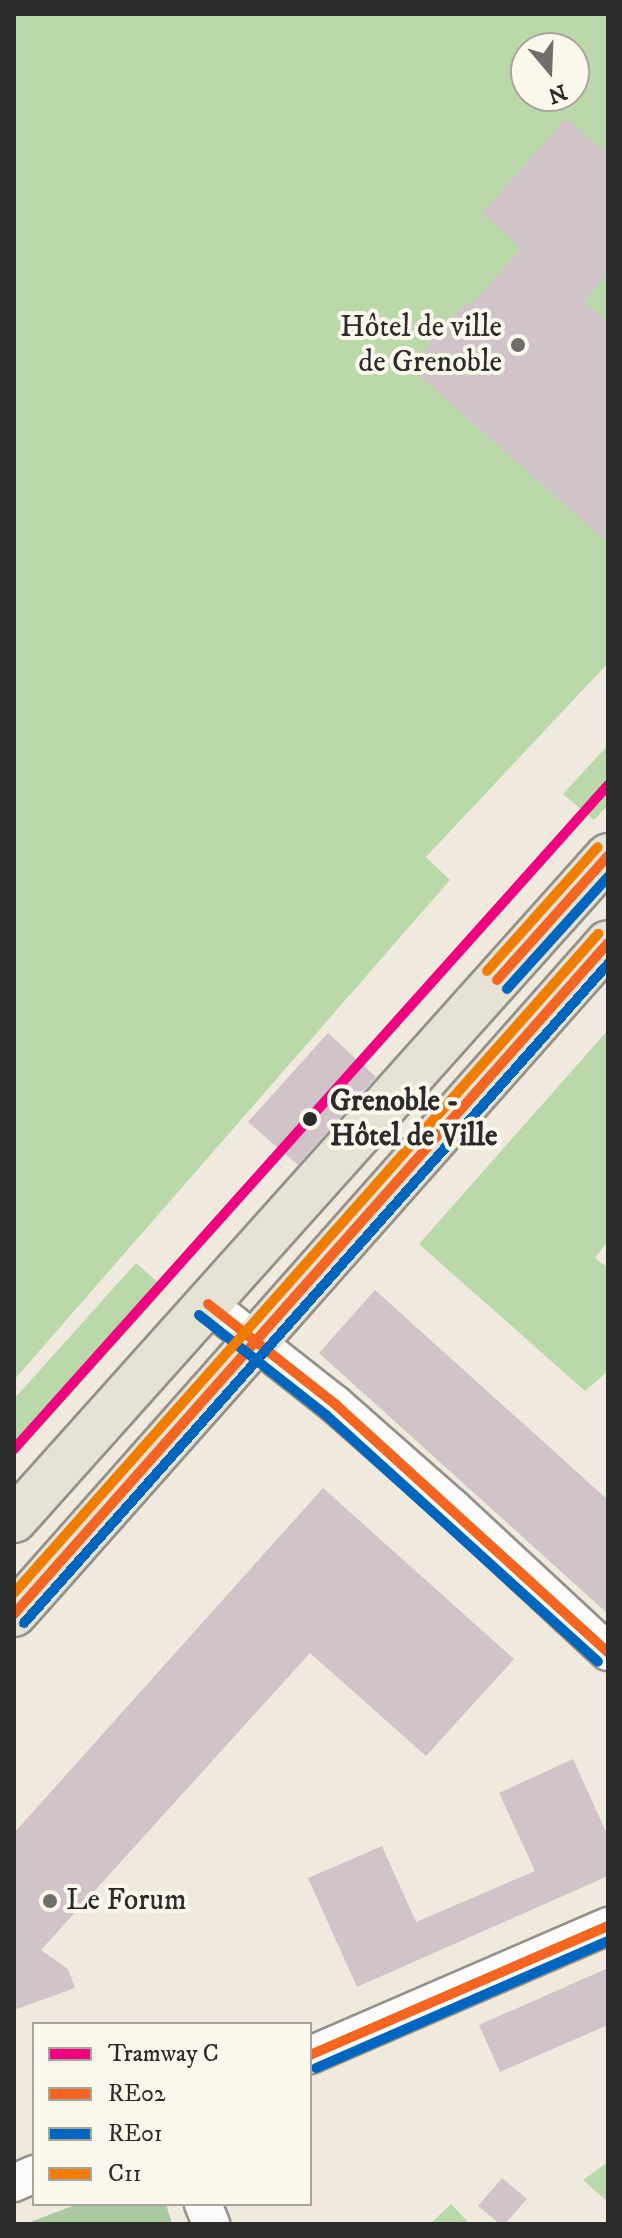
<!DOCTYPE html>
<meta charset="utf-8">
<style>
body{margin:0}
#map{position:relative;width:622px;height:2238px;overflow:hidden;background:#f0eade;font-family:"IM FELL DW Pica",serif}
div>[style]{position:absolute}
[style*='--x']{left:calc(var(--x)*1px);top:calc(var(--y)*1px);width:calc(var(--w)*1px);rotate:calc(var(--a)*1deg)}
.green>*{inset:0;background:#bad8a9}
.forest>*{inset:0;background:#abc8a0}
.building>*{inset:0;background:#d0c4c9}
.roads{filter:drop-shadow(2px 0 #94918b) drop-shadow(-2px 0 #94918b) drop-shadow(0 2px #94918b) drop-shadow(0 -2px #94918b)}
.street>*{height:36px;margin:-18px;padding:0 18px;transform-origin:18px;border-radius:18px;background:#fdfcfa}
.primary>*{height:44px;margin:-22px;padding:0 22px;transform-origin:22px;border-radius:22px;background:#e7e2d6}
.bus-1>*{height:10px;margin:-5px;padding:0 5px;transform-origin:5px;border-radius:5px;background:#f26522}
.bus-2>*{height:10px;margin:-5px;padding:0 5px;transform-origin:5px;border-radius:5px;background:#0065bd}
.bus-3>*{height:10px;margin:-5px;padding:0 5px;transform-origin:5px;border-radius:5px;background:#ee7d00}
.tram-1>*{height:10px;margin:-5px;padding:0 5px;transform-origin:5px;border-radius:5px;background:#ee047f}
.dots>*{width:22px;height:22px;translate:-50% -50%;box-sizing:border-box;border:4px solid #fbf7ec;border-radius:50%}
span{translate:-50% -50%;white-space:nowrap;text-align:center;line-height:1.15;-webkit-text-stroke:8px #fbf7ec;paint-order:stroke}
.poi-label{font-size:30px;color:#2b2b2b}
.right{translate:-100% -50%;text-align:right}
.left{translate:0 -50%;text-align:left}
.stop-label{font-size:30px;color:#2b2b2b;font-weight:700}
.frame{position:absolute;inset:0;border:16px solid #2b2b2b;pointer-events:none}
.legend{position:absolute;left:32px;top:2022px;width:280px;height:184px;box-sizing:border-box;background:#fbf7ec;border:2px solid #a8a59f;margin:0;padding:10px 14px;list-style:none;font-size:24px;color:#2b2b2b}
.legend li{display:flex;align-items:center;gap:16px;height:40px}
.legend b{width:40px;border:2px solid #a8a59f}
.north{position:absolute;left:510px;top:32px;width:80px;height:80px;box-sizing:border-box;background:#fbf7ec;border:2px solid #a8a59f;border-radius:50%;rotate:161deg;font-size:22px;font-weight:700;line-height:32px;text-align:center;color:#2b2b2b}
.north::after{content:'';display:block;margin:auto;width:28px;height:36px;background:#706e6a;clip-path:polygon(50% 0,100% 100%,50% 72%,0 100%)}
</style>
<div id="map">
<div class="green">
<i style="clip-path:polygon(evenodd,14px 14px,608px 14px,608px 663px,426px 857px,450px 880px,14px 1380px,14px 14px,526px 48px,574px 48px,574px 96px,526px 96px,526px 48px)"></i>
<i style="clip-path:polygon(608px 745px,608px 805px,594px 820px,563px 794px)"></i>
<i style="clip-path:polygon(608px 1030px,608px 1241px,595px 1258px,608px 1268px,608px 1371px,585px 1391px,419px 1244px)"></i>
<i style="clip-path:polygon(136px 1263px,165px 1289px,14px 1457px,14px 1399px)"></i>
<i style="clip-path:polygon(608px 2162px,608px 2202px,583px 2180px)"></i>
<i style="clip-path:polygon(451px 2204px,470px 2224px,430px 2224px)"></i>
</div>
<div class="forest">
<i style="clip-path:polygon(78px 2204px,166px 2204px,172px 2224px,25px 2224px)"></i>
</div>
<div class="building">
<i style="clip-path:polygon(566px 118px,608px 155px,608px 273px,584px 301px,608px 323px,608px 543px,409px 367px,465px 303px,469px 307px,521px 248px,482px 213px)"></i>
<i style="clip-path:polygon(328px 1033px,376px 1077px,298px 1165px,248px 1122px)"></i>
<i style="clip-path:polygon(375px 1290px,608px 1500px,608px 1614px,319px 1353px)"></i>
<i style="clip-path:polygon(323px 1488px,514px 1659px,426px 1756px,310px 1653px,41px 1950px,68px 1969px,75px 1988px,14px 2010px,14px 1833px)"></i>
<i style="clip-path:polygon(573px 1759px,608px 1836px,608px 1876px,357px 1987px,308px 1878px,382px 1846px,416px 1922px,535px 1871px,499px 1793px)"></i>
<i style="clip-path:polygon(608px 1968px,608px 2025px,500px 2072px,479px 2025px)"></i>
<i style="clip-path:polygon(502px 2178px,527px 2199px,505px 2224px,500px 2224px,478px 2206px)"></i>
</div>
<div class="roads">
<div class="street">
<i style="--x:208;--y:1304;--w:162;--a:38.2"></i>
<i style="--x:335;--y:1404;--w:156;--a:41.4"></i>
<i style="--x:452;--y:1507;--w:213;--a:42.9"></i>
<i style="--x:310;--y:2055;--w:325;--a:-23.4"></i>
<i style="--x:14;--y:2183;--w:22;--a:-24"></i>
<i style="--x:203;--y:2204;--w:22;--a:68"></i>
</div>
<div class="primary">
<i style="--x:14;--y:1520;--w:891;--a:-48.18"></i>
<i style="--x:14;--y:1614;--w:896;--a:-48.48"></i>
</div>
</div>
<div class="bus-1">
<i style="--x:497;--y:980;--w:166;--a:-48.2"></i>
<i style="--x:208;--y:1304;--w:162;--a:38.2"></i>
<i style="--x:335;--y:1404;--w:369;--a:42.3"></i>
<i style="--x:14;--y:1614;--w:896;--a:-48.48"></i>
<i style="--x:310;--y:2055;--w:325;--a:-23.4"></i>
</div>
<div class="bus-2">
<i style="--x:507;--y:989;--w:151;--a:-48"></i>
<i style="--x:199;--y:1315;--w:162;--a:38.2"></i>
<i style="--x:326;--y:1415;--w:367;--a:42.2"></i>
<i style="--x:24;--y:1623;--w:881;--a:-48.45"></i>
<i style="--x:316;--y:2068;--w:318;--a:-23.5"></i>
</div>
<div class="bus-3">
<i style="--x:487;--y:971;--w:166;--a:-48.2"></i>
<i style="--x:14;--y:1593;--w:881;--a:-48.45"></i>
</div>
<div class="tram-1">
<i style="--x:14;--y:1449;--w:891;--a:-48.18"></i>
</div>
<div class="dots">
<i style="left:518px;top:345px;background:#706e6a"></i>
<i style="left:310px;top:1119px;background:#2b2b2b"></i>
<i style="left:50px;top:1901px;background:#706e6a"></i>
</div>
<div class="poi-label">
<span class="right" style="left:502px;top:345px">Hôtel de ville<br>de Grenoble</span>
<span class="left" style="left:66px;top:1901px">Le Forum</span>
</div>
<div class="stop-label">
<span class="left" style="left:330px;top:1119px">Grenoble -<br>Hôtel de Ville</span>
</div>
<div class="frame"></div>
<ul class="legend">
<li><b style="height:10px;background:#ee047f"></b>Tramway C</li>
<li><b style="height:10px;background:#f26522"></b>RE02</li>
<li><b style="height:10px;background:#0065bd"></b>RE01</li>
<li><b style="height:10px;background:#ee7d00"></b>C11</li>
</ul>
<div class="north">N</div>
</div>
